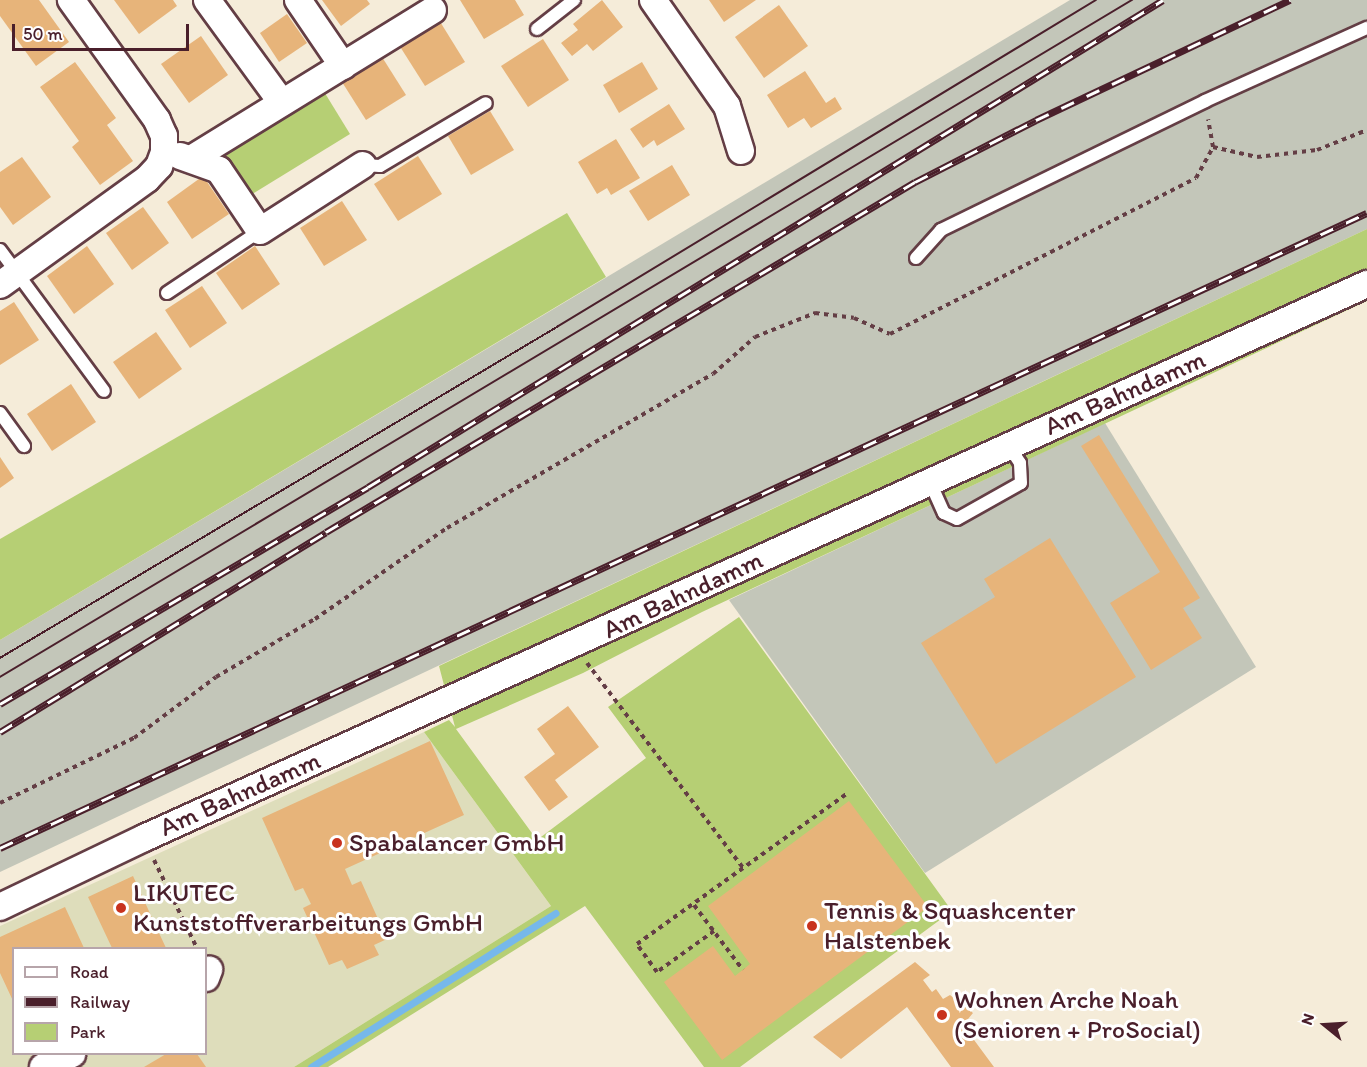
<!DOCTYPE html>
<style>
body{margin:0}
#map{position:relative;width:1367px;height:1067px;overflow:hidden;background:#f5ecd9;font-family:Itim,sans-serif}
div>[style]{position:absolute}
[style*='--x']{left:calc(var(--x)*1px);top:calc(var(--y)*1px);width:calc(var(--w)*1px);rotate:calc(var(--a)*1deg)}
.built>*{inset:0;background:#deddbb}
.industrial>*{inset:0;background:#c3c6b9}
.green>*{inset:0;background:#b6cf74}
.stream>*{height:7px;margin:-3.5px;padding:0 3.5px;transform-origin:3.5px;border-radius:3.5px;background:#76b8eb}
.building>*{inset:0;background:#e7b47a}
.path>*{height:4px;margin-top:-2px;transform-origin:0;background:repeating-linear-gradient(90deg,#643e45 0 4.5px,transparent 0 9px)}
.roads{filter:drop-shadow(2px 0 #643e45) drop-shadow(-2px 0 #643e45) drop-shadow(0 2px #643e45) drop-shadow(0 -2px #643e45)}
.lane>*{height:12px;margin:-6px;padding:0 6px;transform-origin:6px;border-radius:6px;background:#fff}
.street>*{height:26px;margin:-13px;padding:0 13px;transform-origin:13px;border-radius:13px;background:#fff}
.tram>*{height:1.5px;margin:-0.75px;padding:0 0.75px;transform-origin:0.75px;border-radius:0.75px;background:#4a1f2b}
.rail>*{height:7px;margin-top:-3.5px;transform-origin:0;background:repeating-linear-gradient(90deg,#fff 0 14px,#4a1f2b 0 28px);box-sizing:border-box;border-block:2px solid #4a1f2b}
.dots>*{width:16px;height:16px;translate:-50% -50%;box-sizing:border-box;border:3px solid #fff;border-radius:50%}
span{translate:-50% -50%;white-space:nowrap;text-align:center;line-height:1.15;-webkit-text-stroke:6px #fff;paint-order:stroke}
.street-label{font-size:26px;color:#4a1f2b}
.poi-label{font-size:26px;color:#4a1f2b}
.left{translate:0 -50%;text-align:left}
.legend{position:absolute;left:12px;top:947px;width:195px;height:108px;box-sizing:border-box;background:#fff;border:2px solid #b7a5aa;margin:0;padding:8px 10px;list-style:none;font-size:18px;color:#4a1f2b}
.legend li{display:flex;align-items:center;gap:12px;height:30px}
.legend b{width:30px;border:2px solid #b7a5aa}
.north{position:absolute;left:1295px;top:995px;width:60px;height:60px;-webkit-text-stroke:4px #fff;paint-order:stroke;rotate:288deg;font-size:16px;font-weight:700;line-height:24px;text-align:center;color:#4a1f2b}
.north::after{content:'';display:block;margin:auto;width:21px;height:27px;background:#4a1f2b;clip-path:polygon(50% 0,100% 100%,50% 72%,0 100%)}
.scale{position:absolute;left:12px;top:24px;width:177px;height:27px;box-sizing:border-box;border:3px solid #4a1f2b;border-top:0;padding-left:8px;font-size:18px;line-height:21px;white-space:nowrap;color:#4a1f2b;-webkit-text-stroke:4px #fff;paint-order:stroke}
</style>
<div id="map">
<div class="built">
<i style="clip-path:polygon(evenodd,424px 732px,551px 906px,294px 1067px,0 1067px,0 926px,424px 732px,14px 948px,206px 948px,206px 1054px,14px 1054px,14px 948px)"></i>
</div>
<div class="industrial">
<i style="clip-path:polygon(1070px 0,1367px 0,1367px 229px,0 872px,0 640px)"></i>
<i style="clip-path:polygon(1105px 423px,1256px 667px,925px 873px,729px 600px)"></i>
</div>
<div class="green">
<i style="clip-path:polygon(323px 90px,350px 134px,249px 196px,222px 153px)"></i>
<i style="clip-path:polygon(567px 213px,606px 277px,0 640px,0 539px)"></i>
<i style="clip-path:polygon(1367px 229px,1367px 301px,702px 612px,583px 673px,456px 729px,537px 840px,646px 758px,608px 707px,739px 617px,952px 911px,740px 1067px,704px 1067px,585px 906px,328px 1067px,294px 1067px,551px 906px,424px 732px,449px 720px,455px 727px,439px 666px)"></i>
</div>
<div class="stream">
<i style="--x:311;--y:1067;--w:289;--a:-32.2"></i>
</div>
<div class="building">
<i style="clip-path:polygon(0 0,39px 0,69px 42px,36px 66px,0 16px)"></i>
<i style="clip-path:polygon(114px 0,173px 0,177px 6px,139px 34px)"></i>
<i style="clip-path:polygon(322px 0,367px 0,370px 4px,341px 26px)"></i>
<i style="clip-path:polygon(460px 0,515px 0,524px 15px,484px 39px)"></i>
<i style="clip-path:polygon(602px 0,623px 27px,593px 51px,587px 44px,572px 56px,561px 43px,578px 30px,573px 24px)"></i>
<i style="clip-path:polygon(709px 0,756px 0,724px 22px)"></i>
<i style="clip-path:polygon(779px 5px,808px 46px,764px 78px,735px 37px)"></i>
<i style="clip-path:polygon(287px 14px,307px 43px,279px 62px,260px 33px)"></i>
<i style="clip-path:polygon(439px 20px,465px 62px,425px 86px,399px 45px)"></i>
<i style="clip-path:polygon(201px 36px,228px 75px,189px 103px,161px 64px)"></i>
<i style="clip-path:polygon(543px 39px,569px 80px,528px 107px,501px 66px)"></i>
<i style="clip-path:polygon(382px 57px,406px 95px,366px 120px,342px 82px)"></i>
<i style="clip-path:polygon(75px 62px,116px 118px,107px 125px,133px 161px,100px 185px,72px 147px,79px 141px,40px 87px)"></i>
<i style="clip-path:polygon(642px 62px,658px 89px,619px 113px,603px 85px)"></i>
<i style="clip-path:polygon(805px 71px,826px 103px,835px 97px,842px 109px,811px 128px,804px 118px,788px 128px,767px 95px)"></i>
<i style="clip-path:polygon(669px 104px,685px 129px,657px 146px,654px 140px,643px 148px,630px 129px)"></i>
<i style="clip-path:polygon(490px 111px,514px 150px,471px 175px,448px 136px)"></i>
<i style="clip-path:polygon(616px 139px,640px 178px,611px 195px,607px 188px,597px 194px,578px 162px)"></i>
<i style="clip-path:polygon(418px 156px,442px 194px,398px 221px,374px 184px)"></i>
<i style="clip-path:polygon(22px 157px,51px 197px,13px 225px,0 207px,0 172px)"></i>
<i style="clip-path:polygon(672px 165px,690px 195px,648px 221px,629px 191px)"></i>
<i style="clip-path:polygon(203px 176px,229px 214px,192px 239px,167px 202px)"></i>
<i style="clip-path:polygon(342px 201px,367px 240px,324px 266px,300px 228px)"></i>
<i style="clip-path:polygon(143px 207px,169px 243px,132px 270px,106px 233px)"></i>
<i style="clip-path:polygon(87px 246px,114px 284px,74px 314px,47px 276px)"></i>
<i style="clip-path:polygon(255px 246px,280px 284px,242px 310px,216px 273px)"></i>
<i style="clip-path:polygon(202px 286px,227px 323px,190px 348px,165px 310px)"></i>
<i style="clip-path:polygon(14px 302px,39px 340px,0 365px,0 311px)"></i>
<i style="clip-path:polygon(156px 332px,182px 369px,139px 399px,113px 362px)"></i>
<i style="clip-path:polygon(71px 384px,96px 422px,52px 451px,27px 414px)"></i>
<i style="clip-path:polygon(1099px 435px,1200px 598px,1183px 608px,1202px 638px,1151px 670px,1110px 603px,1160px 572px,1081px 446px)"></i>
<i style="clip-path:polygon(0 457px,14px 478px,0 488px)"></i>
<i style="clip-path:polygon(1050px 538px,1136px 677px,996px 764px,921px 643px,995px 597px,984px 579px)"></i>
<i style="clip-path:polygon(568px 706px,599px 747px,555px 780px,568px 797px,549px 811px,524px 777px,555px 754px,537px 729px)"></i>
<i style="clip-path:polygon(430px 741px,464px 815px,345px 869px,352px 885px,361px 881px,387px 939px,374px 945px,379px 955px,347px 969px,342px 960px,329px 965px,303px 908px,311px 904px,303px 888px,295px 891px,262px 818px)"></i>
<i style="clip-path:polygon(849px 801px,928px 907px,722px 1060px,664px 982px,713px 946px,735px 976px,750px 964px,708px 906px)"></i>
<i style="clip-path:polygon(133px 876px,153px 920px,166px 948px,112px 948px,88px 897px)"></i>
<i style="clip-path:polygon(65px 907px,84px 948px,14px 948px,14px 1003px,0 973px,0 937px)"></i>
<i style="clip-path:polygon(915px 962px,930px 975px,923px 980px,932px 992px,936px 989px,943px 999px,950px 995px,973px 1013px,963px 1025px,994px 1067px,951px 1067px,907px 1007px,841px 1059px,813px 1037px)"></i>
<i style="clip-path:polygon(166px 1054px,197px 1054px,206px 1067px,144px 1067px)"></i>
</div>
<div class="path">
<i style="--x:1213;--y:147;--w:45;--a:12.8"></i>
<i style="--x:1257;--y:157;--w:60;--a:-6.7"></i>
<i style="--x:1317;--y:150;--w:54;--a:-21.8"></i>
<i style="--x:587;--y:663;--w:259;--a:52.7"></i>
<i style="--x:0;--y:803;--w:149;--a:-25.9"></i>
<i style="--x:134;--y:738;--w:102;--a:-36.6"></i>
<i style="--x:216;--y:677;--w:115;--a:-30.4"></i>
<i style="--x:315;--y:619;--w:160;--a:-34.6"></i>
<i style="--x:447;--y:528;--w:307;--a:-30.1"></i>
<i style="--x:713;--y:374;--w:56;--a:-41.4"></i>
<i style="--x:755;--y:337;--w:65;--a:-21.8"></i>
<i style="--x:815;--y:313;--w:39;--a:7"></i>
<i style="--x:854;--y:318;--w:39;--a:24"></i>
<i style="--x:890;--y:334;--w:343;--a:-27"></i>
<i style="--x:1196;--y:178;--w:35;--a:-61"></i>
<i style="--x:1213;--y:147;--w:28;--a:-100"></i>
<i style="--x:154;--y:860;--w:98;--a:64"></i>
<i style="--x:694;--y:905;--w:81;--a:53"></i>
<i style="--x:714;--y:931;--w:70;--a:144.3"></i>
<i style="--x:657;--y:972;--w:34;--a:-126"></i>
<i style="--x:637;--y:944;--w:259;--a:-35.6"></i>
</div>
<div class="roads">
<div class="lane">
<i style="--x:537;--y:29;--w:47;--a:-38.1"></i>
<i style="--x:363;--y:165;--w:17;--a:3"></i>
<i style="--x:380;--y:166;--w:123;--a:-30.7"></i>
<i style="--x:0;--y:250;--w:175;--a:53.6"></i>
<i style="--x:916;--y:258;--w:38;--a:-48"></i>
<i style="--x:941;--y:230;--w:294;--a:-26"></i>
<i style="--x:1205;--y:101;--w:178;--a:-24.3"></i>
<i style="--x:167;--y:293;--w:112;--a:-33.7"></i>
<i style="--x:0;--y:413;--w:41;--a:54"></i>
<i style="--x:930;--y:482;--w:34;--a:66"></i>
<i style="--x:944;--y:513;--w:14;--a:25"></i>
<i style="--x:957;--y:519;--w:73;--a:-29.4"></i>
<i style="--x:1021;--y:483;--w:20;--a:-93"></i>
<i style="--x:1020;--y:463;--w:20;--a:-123"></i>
</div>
<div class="street">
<i style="--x:207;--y:0;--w:127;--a:53.9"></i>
<i style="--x:298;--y:0;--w:80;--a:55.7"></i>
<i style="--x:653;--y:0;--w:129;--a:55.1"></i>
<i style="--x:727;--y:106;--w:47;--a:72.7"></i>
<i style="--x:180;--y:156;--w:41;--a:19.7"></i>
<i style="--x:219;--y:170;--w:73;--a:56.1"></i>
<i style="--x:260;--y:231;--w:122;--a:-32.7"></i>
<i style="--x:191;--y:159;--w:284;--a:-31.6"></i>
<i style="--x:0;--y:285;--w:181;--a:-35.8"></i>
<i style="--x:147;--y:179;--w:18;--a:-47"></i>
<i style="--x:159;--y:166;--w:15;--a:-70"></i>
<i style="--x:164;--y:152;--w:16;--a:-90"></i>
<i style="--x:164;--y:136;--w:17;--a:-114"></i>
<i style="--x:157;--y:120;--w:148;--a:-125.6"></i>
<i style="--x:0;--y:907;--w:160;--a:-25.6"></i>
<i style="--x:144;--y:838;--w:1343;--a:-24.37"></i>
<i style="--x:206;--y:978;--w:9;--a:-69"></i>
<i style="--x:43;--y:1067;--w:32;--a:-24"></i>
</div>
</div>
<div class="tram">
<i style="--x:0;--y:658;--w:648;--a:-30.72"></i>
<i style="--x:557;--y:327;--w:630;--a:-31.24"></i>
<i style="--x:0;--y:677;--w:1319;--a:-30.88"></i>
</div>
<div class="rail">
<i style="--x:0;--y:704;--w:427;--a:-30.5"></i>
<i style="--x:368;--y:487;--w:932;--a:-31.49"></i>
<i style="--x:0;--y:732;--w:382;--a:-31.5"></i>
<i style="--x:326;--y:532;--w:685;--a:-30.72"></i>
<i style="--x:915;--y:182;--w:136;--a:-27.1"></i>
<i style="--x:1036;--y:120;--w:281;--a:-25.3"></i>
<i style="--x:0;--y:848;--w:1507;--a:-24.92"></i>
</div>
<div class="dots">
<i style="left:337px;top:843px;background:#c8321e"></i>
<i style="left:121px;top:908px;background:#c8321e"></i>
<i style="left:812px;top:926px;background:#c8321e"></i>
<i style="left:942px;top:1015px;background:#c8321e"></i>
</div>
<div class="street-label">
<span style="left:1125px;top:393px;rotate:-24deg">Am Bahndamm</span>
<span style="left:683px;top:595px;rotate:-25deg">Am Bahndamm</span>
<span style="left:240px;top:794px;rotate:-24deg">Am Bahndamm</span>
</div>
<div class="poi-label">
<span class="left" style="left:349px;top:843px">Spabalancer GmbH</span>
<span class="left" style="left:133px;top:908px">LIKUTEC<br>Kunststoffverarbeitungs GmbH</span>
<span class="left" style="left:824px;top:926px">Tennis &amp; Squashcenter<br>Halstenbek</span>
<span class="left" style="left:954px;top:1015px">Wohnen Arche Noah<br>(Senioren + ProSocial)</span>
</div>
<ul class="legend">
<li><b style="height:8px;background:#fff"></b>Road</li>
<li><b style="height:8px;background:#4a1f2b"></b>Railway</li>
<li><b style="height:16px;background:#b6cf74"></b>Park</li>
</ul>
<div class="north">N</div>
<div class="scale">50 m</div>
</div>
